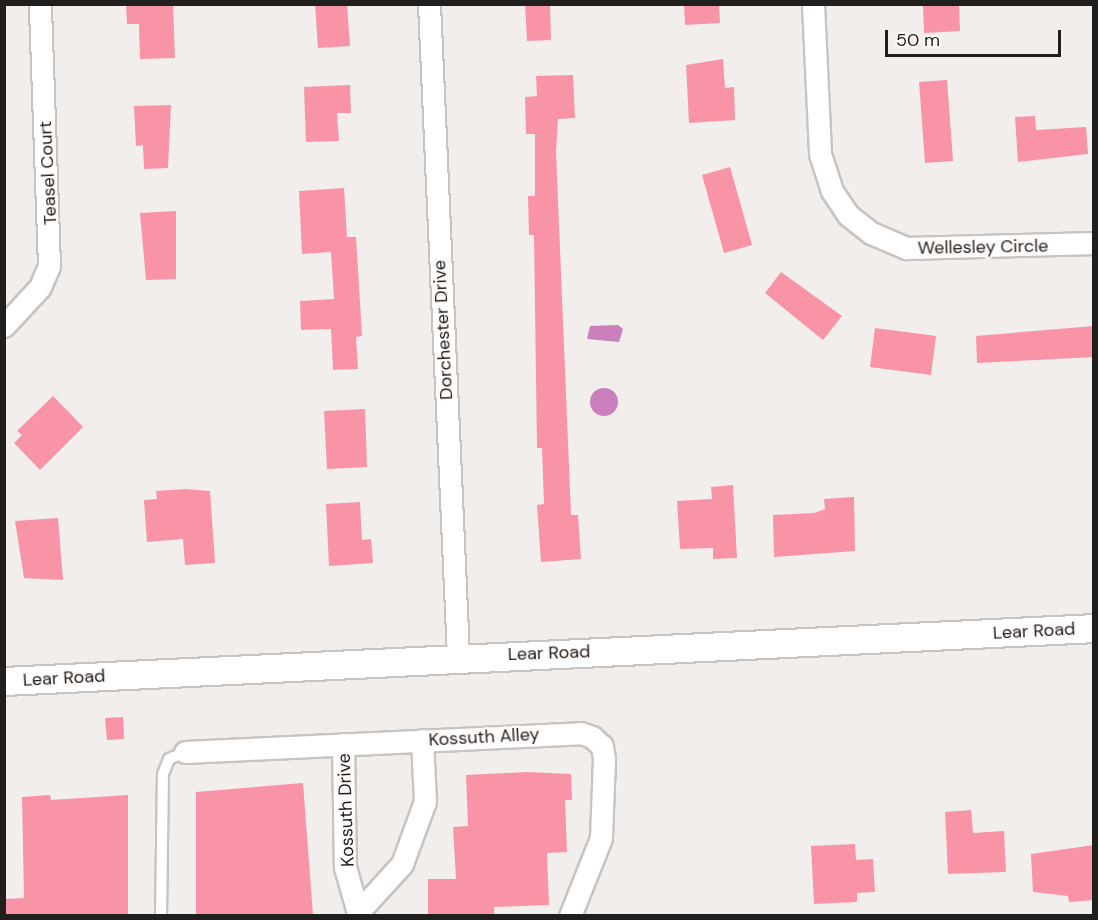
<!DOCTYPE html>
<style>
body{margin:0}
#map{position:relative;width:1098px;height:920px;overflow:hidden;background:#f2eeec;font-family:"DM Sans",sans-serif}
div>[style]{position:absolute}
[style*='--x']{left:calc(var(--x)*1px);top:calc(var(--y)*1px);width:calc(var(--w)*1px);rotate:calc(var(--a)*1deg)}
.water>*{inset:0;background:#cb7fbc}
.round{border-radius:50%}
.building>*{inset:0;background:#f994a6}
.roads{filter:drop-shadow(2px 0 #c8c4c2) drop-shadow(-2px 0 #c8c4c2) drop-shadow(0 2px #c8c4c2) drop-shadow(0 -2px #c8c4c2)}
.service>*{height:10px;margin:-5px;padding:0 5px;transform-origin:5px;border-radius:5px;background:#fff}
.minor>*{height:21px;margin:-10.5px;padding:0 10.5px;transform-origin:10.5px;border-radius:10.5px;background:#fff}
.tertiary>*{height:27px;margin:-13.5px;padding:0 13.5px;transform-origin:13.5px;border-radius:13.5px;background:#fff}
span{translate:-50% -50%;white-space:nowrap;text-align:center;line-height:1.15;-webkit-text-stroke:4.5px #fffbf9;paint-order:stroke}
.street-label{font-size:18px;color:#201f1e}
.frame{position:absolute;inset:0;border:6px solid #201f1e;pointer-events:none}
.scale{position:absolute;left:885px;top:30px;width:176px;height:27px;box-sizing:border-box;border:3px solid #201f1e;border-top:0;padding-left:8px;font-size:18px;line-height:21px;white-space:nowrap;color:#201f1e;-webkit-text-stroke:4px #fffbf9;paint-order:stroke}
</style>
<div id="map">
<div class="water">
<i style="clip-path:polygon(618px 325px,623px 329px,619px 342px,587px 339px,590px 326px)"></i>
<i class="round" style="left:590px;top:388px;width:28px;height:28px"></i>
</div>
<div class="building">
<i style="clip-path:polygon(126px 4px,173px 4px,175px 58px,140px 59px,139px 24px,127px 24px)"></i>
<i style="clip-path:polygon(315px 4px,347px 4px,350px 46px,318px 48px)"></i>
<i style="clip-path:polygon(525px 4px,550px 4px,551px 40px,527px 41px)"></i>
<i style="clip-path:polygon(684px 4px,719px 4px,720px 23px,685px 25px)"></i>
<i style="clip-path:polygon(923px 4px,959px 4px,960px 31px,924px 33px)"></i>
<i style="clip-path:polygon(723px 59px,725px 88px,734px 87px,735px 120px,689px 123px,686px 65px)"></i>
<i style="clip-path:polygon(573px 75px,575px 118px,558px 119px,556px 152px,571px 515px,578px 515px,581px 559px,541px 562px,537px 505px,544px 504px,542px 448px,537px 448px,534px 235px,529px 235px,528px 196px,535px 196px,535px 134px,526px 134px,525px 97px,537px 96px,536px 76px)"></i>
<i style="clip-path:polygon(947px 80px,953px 161px,925px 163px,919px 82px)"></i>
<i style="clip-path:polygon(350px 85px,351px 113px,337px 113px,339px 141px,306px 142px,304px 87px)"></i>
<i style="clip-path:polygon(171px 105px,168px 168px,144px 169px,143px 145px,136px 146px,134px 106px)"></i>
<i style="clip-path:polygon(1035px 116px,1036px 130px,1086px 127px,1088px 154px,1018px 162px,1015px 117px)"></i>
<i style="clip-path:polygon(730px 167px,752px 245px,724px 253px,702px 175px)"></i>
<i style="clip-path:polygon(344px 188px,347px 237px,356px 237px,362px 336px,356px 337px,358px 369px,333px 370px,331px 329px,301px 330px,300px 301px,334px 299px,331px 252px,302px 254px,299px 191px)"></i>
<i style="clip-path:polygon(176px 211px,176px 279px,146px 280px,140px 213px)"></i>
<i style="clip-path:polygon(781px 272px,842px 316px,823px 340px,765px 293px)"></i>
<i style="clip-path:polygon(1094px 326px,1094px 357px,977px 363px,976px 336px)"></i>
<i style="clip-path:polygon(875px 328px,936px 336px,931px 375px,870px 367px)"></i>
<i style="clip-path:polygon(53px 396px,83px 427px,40px 470px,14px 443px,22px 435px,17px 431px)"></i>
<i style="clip-path:polygon(365px 409px,367px 467px,327px 469px,324px 411px)"></i>
<i style="clip-path:polygon(733px 485px,737px 558px,713px 559px,713px 548px,680px 549px,677px 501px,712px 499px,711px 487px)"></i>
<i style="clip-path:polygon(186px 489px,210px 491px,215px 563px,185px 565px,183px 539px,147px 542px,144px 500px,157px 499px,156px 491px)"></i>
<i style="clip-path:polygon(854px 497px,855px 551px,774px 557px,773px 515px,814px 513px,825px 509px,824px 499px)"></i>
<i style="clip-path:polygon(360px 502px,362px 540px,371px 539px,373px 563px,329px 566px,326px 504px)"></i>
<i style="clip-path:polygon(58px 518px,63px 580px,24px 578px,15px 521px)"></i>
<i style="clip-path:polygon(123px 717px,124px 739px,107px 740px,105px 718px)"></i>
<i style="clip-path:polygon(527px 772px,571px 774px,572px 800px,565px 800px,567px 852px,547px 853px,549px 905px,494px 907px,494px 915px,428px 914px,428px 879px,456px 879px,453px 827px,468px 826px,466px 775px)"></i>
<i style="clip-path:polygon(303px 783px,313px 915px,196px 915px,196px 792px)"></i>
<i style="clip-path:polygon(50px 795px,51px 800px,128px 795px,128px 915px,4px 915px,4px 899px,24px 898px,22px 797px)"></i>
<i style="clip-path:polygon(971px 810px,973px 833px,1004px 831px,1006px 872px,948px 874px,945px 812px)"></i>
<i style="clip-path:polygon(855px 844px,856px 860px,873px 859px,875px 892px,857px 893px,857px 902px,814px 904px,811px 846px)"></i>
<i style="clip-path:polygon(1094px 845px,1094px 900px,1069px 902px,1068px 896px,1033px 892px,1031px 854px)"></i>
</div>
<div class="roads">
<div class="service">
<i style="--x:161;--y:916;--w:142;--a:-89.2"></i>
<i style="--x:163;--y:774;--w:16;--a:-68"></i>
<i style="--x:169;--y:759;--w:17;--a:-24"></i>
</div>
<div class="minor">
<i style="--x:429;--y:4;--w:653;--a:87.45"></i>
<i style="--x:813;--y:4;--w:150;--a:87.3"></i>
<i style="--x:820;--y:154;--w:39;--a:72"></i>
<i style="--x:832;--y:191;--w:29;--a:56"></i>
<i style="--x:848;--y:215;--w:29;--a:38"></i>
<i style="--x:871;--y:233;--w:39;--a:23"></i>
<i style="--x:907;--y:248;--w:187;--a:-1.5"></i>
<i style="--x:4;--y:326;--w:53;--a:-47.3"></i>
<i style="--x:40;--y:287;--w:23;--a:-67"></i>
<i style="--x:49;--y:266;--w:262;--a:-92"></i>
<i style="--x:343;--y:744;--w:123;--a:89.1"></i>
<i style="--x:345;--y:867;--w:51;--a:74.1"></i>
<i style="--x:185;--y:752;--w:396;--a:-2.7"></i>
<i style="--x:581;--y:733;--w:12;--a:20"></i>
<i style="--x:592;--y:737;--w:13;--a:42"></i>
<i style="--x:602;--y:746;--w:13;--a:81"></i>
<i style="--x:604;--y:759;--w:79;--a:92.2"></i>
<i style="--x:601;--y:838;--w:84;--a:111.7"></i>
<i style="--x:361;--y:909;--w:61;--a:-47.7"></i>
<i style="--x:402;--y:864;--w:67;--a:-69.9"></i>
<i style="--x:425;--y:801;--w:61;--a:-92.8"></i>
</div>
<div class="tertiary">
<i style="--x:4;--y:681;--w:1091;--a:-2.78"></i>
</div>
</div>
<div class="street-label">
<span style="left:48px;top:173px;rotate:-93deg">Teasel Court</span>
<span style="left:983px;top:247px;rotate:-1deg">Wellesley Circle</span>
<span style="left:443px;top:330px;rotate:-93deg">Dorchester Drive</span>
<span style="left:1034px;top:631px;rotate:-3deg">Lear Road</span>
<span style="left:549px;top:653px;rotate:-2deg">Lear Road</span>
<span style="left:64px;top:678px;rotate:-3deg">Lear Road</span>
<span style="left:484px;top:737px;rotate:-3deg">Kossuth Alley</span>
<span style="left:346px;top:810px;rotate:-92deg">Kossuth Drive</span>
</div>
<div class="frame"></div>
<div class="scale">50 m</div>
</div>
